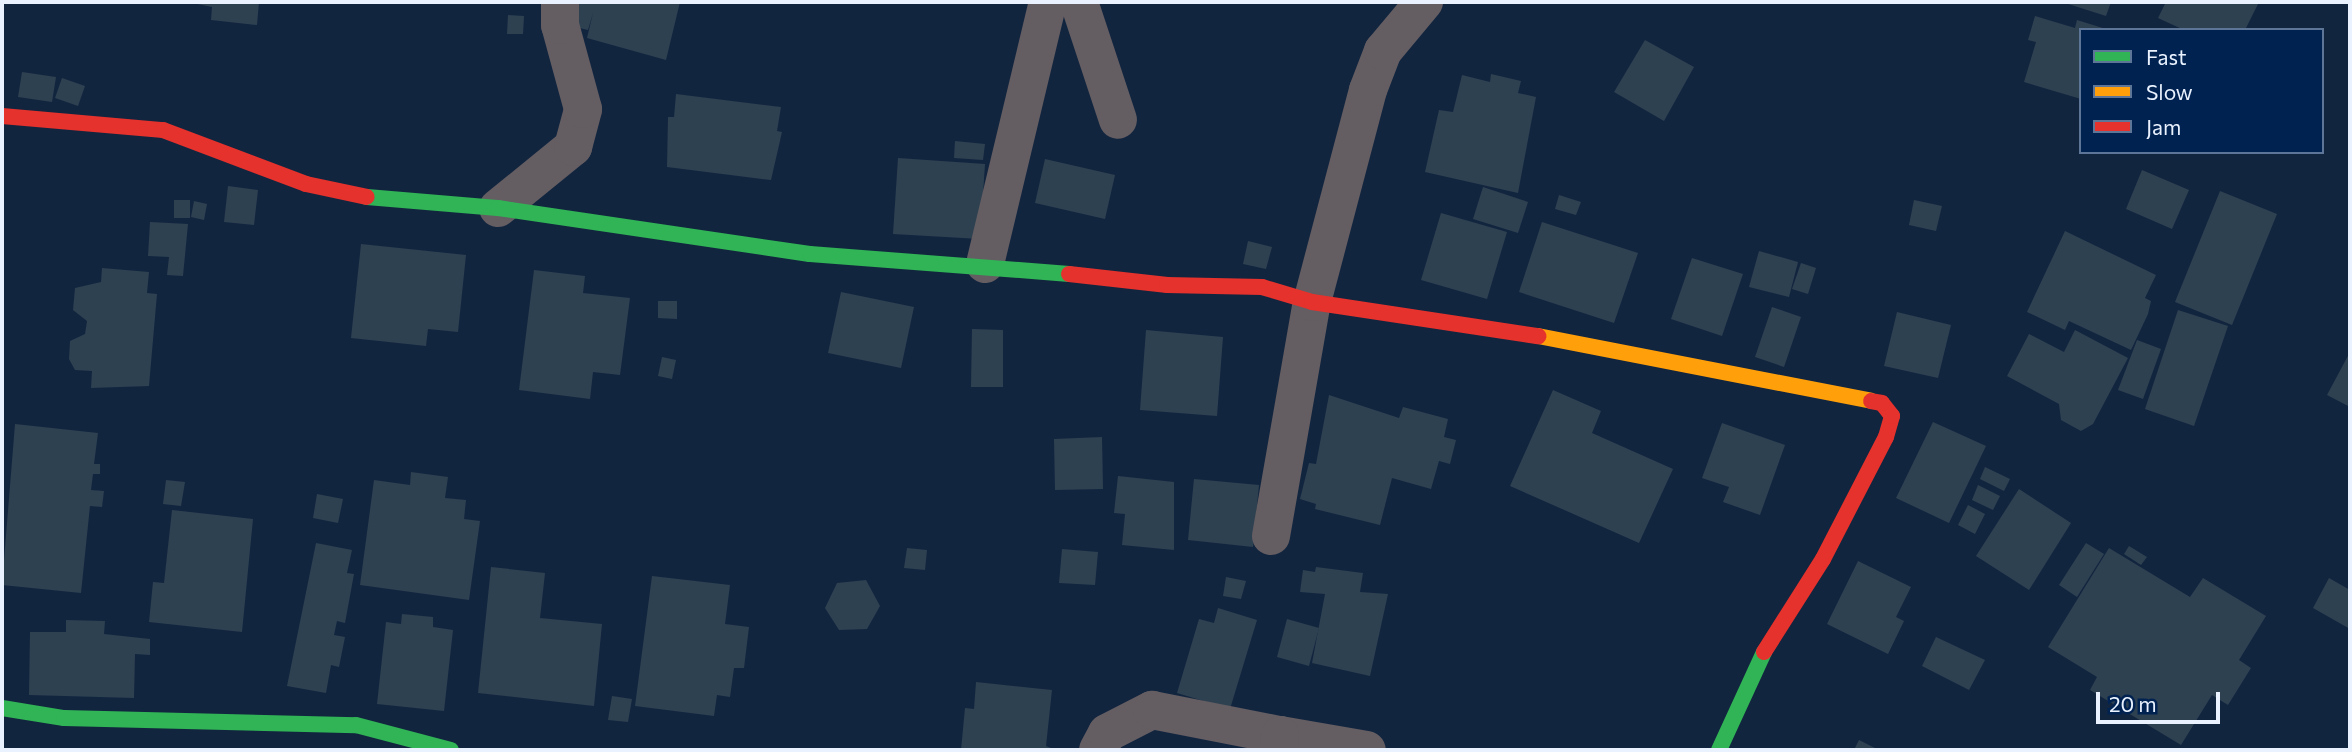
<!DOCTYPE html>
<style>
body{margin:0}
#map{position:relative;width:2352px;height:752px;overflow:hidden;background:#12253f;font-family:Commissioner,sans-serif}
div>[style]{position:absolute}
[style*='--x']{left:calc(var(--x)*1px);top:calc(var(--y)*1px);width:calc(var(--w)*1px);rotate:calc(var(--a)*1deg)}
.building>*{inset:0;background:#2e4151}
.street>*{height:38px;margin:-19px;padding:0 19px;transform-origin:19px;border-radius:19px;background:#645d62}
.fast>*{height:16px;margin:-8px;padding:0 8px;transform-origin:8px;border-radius:8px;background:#30b455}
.slow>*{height:16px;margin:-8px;padding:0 8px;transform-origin:8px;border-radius:8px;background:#ff9f0a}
.jam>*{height:16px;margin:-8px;padding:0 8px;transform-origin:8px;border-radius:8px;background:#e5322d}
span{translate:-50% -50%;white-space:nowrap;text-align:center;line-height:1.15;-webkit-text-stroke:7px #002251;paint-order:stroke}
.frame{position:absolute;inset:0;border:4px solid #e9f2fe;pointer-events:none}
.legend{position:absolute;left:2079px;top:28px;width:245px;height:126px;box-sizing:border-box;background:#002251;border:2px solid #5d7596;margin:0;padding:9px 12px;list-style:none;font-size:21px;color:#e9f2fe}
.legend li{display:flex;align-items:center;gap:14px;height:35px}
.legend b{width:35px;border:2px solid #5d7596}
.scale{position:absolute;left:2096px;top:692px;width:124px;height:32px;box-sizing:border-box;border:4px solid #e9f2fe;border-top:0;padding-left:9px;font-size:21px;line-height:24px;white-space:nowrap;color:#e9f2fe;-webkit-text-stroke:5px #002251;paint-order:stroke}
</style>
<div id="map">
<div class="building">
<i style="clip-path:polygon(188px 2px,259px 2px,257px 25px,211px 20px,212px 7px)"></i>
<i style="clip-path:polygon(572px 2px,680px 2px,666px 60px,587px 38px,593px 13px,588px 30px,567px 25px)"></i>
<i style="clip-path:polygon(2062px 2px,2111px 2px,2106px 16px)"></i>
<i style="clip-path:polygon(2166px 2px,2259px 2px,2245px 30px,2184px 30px,2158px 18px)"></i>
<i style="clip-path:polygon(508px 15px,524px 16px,523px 34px,507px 34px)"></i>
<i style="clip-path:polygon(2035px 16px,2075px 28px,2077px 20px,2106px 29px,2081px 30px,2081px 99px,2024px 82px,2036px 42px,2028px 40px)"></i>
<i style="clip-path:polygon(1645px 40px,1694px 67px,1664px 121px,1614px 92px)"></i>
<i style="clip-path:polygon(22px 72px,56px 77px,52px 102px,18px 97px)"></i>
<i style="clip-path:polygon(1491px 74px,1521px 81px,1518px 93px,1536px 97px,1518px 193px,1425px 172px,1439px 110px,1453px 112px,1462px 75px,1490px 82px)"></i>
<i style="clip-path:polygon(62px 78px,85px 86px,78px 106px,55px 98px)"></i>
<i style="clip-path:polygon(676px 94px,781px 107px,777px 131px,782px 132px,771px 180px,667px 167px,668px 117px,674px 117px)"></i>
<i style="clip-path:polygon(955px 141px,985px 144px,983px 160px,954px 158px)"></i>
<i style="clip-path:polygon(898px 158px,985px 164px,980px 239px,893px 234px)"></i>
<i style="clip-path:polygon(1045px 159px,1115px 175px,1105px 219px,1035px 203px)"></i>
<i style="clip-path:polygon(2142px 170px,2189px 190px,2172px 229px,2126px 209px)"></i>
<i style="clip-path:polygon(228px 186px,258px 190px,254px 225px,224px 222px)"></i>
<i style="clip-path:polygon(1483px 187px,1528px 202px,1518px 233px,1473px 219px)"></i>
<i style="clip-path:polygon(2220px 191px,2277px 214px,2232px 325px,2175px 302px)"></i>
<i style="clip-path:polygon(1559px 195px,1581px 202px,1576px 215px,1555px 209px)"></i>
<i style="clip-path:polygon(174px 200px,190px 200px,190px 218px,174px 218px)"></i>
<i style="clip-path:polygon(1914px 200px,1942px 206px,1936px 231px,1909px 225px)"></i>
<i style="clip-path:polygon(194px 201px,207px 204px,204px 220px,191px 217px)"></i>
<i style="clip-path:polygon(1441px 213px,1507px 232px,1487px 299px,1421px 280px)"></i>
<i style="clip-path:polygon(150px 222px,188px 224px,183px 276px,167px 275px,169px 257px,148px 256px)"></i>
<i style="clip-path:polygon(1542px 222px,1638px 253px,1614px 323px,1519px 292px)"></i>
<i style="clip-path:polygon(2065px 231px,2156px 275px,2145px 298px,2151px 301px,2148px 314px,2131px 350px,2069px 321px,2065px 330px,2027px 312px)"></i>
<i style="clip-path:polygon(1248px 241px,1272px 247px,1266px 269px,1243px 264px)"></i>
<i style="clip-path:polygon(361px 244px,466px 255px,458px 332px,428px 329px,426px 346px,351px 338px)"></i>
<i style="clip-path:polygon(1759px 251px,1798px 262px,1789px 297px,1749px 287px)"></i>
<i style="clip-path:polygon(1692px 258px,1743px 274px,1722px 336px,1671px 319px)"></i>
<i style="clip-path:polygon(1801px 263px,1816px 268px,1808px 294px,1792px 289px)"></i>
<i style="clip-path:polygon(102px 268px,149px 272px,147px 293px,157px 294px,149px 386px,91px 388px,92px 371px,75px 370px,69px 359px,70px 341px,85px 334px,87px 321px,73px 310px,75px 288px,101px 282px)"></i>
<i style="clip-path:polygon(534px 270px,585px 276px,583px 293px,630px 298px,620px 375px,593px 372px,590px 399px,519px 390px)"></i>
<i style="clip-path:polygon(841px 292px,914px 307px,901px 368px,828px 353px)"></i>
<i style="clip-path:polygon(658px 301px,677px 301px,677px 319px,658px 318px)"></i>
<i style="clip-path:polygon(1772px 307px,1801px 317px,1784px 367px,1755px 357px)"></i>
<i style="clip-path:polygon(2178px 310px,2228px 326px,2194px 426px,2145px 409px)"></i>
<i style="clip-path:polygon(1897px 312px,1951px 325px,1938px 378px,1884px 366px)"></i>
<i style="clip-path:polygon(972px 329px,1003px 330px,1003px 387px,971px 387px)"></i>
<i style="clip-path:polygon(1146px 330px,1223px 337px,1217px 416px,1140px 410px)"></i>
<i style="clip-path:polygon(2075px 330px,2128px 358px,2093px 424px,2081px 431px,2061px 420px,2059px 404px,2007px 376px,2029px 334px,2064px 352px)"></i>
<i style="clip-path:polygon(2137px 340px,2161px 349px,2143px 399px,2118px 390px)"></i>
<i style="clip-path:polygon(2350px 352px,2350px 407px,2327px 395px)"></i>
<i style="clip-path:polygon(662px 357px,676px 360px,672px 379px,658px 376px)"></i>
<i style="clip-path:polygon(1553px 390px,1601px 411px,1592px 433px,1673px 469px,1639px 543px,1510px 486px)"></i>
<i style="clip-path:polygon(1329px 395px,1399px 418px,1403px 407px,1448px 419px,1444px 437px,1456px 440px,1450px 464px,1439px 461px,1431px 489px,1392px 478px,1380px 525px,1315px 509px,1316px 504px,1300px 499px,1309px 463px,1316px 464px)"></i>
<i style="clip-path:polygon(1933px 422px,1986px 446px,1949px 523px,1896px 498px)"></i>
<i style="clip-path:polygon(1722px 423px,1785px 445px,1760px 515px,1723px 502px,1729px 487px,1702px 478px)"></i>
<i style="clip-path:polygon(15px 424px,98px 433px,94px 464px,100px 464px,100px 474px,93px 474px,91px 490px,104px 491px,102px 507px,90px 506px,81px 593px,2px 585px)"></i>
<i style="clip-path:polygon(1102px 437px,1103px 489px,1055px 490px,1054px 439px)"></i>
<i style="clip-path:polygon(1985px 467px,2010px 479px,2004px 491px,1980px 479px)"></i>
<i style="clip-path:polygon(411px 472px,448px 477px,445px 498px,466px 500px,464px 519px,480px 521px,469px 600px,360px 585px,374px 480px,410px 485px)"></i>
<i style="clip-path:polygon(1118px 476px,1174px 482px,1174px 550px,1122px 545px,1125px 514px,1114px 513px)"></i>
<i style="clip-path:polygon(1194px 479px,1259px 485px,1253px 547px,1188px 540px)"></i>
<i style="clip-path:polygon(166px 480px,185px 482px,181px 506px,163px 504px)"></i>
<i style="clip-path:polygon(1978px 485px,2000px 496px,1993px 510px,1972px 500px)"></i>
<i style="clip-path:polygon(2019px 489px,2071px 523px,2029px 590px,1976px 556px)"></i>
<i style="clip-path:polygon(317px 494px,343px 499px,338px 523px,313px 518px)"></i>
<i style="clip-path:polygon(1968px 505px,1985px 514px,1975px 534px,1958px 525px)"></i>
<i style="clip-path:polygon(172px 510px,253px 519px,242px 632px,149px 622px,153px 582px,164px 583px)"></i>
<i style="clip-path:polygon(316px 543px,352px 550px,347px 573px,354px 574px,345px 623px,337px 621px,334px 635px,345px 637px,339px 667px,331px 665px,326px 693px,287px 686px)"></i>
<i style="clip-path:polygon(2086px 543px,2104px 554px,2077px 597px,2059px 585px)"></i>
<i style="clip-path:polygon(2129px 546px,2147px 557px,2141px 565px,2124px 554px)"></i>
<i style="clip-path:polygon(907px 548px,927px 550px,925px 570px,904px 568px)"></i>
<i style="clip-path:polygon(2109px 548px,2190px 597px,2203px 578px,2266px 616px,2239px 660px,2251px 668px,2228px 705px,2212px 695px,2181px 745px,2090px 690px,2097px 677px,2048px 647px)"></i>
<i style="clip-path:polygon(1062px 549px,1098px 552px,1095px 585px,1059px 583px)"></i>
<i style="clip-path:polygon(1858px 561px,1911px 587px,1896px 617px,1904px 621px,1888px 654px,1827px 624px)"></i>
<i style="clip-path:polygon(491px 567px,545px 573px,540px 618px,602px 624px,594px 706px,478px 693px)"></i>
<i style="clip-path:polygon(1316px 567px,1363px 573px,1360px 592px,1388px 594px,1370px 676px,1312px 663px,1325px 594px,1300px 592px,1303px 570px,1315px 572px)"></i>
<i style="clip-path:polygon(652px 576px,730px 585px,725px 624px,749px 627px,744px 668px,734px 668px,730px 697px,717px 695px,714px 716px,635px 706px)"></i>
<i style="clip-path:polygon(1226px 577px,1246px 581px,1241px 599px,1223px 596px)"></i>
<i style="clip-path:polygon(2329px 578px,2350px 590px,2350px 629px,2313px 608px)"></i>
<i style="clip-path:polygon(866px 580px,880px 606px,867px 629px,839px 630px,825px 608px,837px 583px)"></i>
<i style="clip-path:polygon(1218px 608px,1257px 620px,1230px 709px,1177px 693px,1199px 619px,1214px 623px)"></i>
<i style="clip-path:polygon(402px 614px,433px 617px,433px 627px,453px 630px,444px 711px,377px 704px,386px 622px,401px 624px)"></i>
<i style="clip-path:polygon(1287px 619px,1319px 628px,1309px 666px,1277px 657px)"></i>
<i style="clip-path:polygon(66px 620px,105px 621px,104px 634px,150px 639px,150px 655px,135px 654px,134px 698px,29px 695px,30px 632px,66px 632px)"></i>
<i style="clip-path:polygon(1936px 637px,1985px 660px,1969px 690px,1922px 666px)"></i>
<i style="clip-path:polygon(976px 682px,1052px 690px,1046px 746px,1056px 750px,961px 750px,965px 708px,974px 709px)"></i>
<i style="clip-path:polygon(612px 696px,632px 699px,628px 722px,608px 720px)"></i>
<i style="clip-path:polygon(1859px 740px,1879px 750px,1854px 750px)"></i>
</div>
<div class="street">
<i style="--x:1079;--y:2;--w:124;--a:71.7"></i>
<i style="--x:498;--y:208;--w:97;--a:-39.1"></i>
<i style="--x:573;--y:147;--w:39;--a:-75"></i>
<i style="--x:583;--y:109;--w:87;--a:-105.3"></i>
<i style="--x:560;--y:25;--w:23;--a:-90"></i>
<i style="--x:985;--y:264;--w:269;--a:-76.5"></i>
<i style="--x:1271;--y:536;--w:238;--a:-80.1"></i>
<i style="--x:1312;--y:302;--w:219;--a:-75.2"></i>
<i style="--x:1368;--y:90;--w:42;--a:-69"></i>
<i style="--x:1383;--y:51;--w:64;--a:-50.1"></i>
<i style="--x:1280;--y:735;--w:88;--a:9.8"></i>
<i style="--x:1098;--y:750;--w:19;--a:-62"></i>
<i style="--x:1107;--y:733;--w:51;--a:-27.1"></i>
<i style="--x:1152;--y:710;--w:130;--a:11.1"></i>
<i style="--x:1280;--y:735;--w:15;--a:94"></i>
</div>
<div class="fast">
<i style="--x:367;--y:197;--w:131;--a:4.8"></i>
<i style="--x:498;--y:208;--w:315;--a:8.4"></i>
<i style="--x:810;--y:254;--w:260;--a:4.4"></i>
<i style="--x:2;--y:708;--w:63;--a:9.2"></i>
<i style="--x:64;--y:718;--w:292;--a:1.4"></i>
<i style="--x:356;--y:725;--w:98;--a:14.7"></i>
<i style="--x:1719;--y:750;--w:108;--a:-65.3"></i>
</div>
<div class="slow">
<i style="--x:1538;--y:336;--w:339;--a:11"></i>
</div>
<div class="jam">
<i style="--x:2;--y:116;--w:162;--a:5"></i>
<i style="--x:163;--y:130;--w:153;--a:20.7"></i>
<i style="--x:306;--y:184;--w:62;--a:12"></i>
<i style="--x:1069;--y:274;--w:99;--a:6.4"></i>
<i style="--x:1167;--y:285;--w:95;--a:1.2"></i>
<i style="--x:1262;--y:287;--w:52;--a:16.7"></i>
<i style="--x:1312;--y:302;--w:229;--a:8.6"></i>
<i style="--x:1764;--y:652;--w:110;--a:-57.6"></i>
<i style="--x:1823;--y:559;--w:137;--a:-62.7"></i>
<i style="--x:1886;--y:437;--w:22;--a:-74"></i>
<i style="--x:1892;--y:416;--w:16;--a:-128"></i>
<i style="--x:1882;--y:403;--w:11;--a:-170"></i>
</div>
<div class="frame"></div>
<ul class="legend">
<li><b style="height:9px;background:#30b455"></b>Fast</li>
<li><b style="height:9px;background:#ff9f0a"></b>Slow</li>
<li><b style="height:9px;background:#e5322d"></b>Jam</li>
</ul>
<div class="scale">20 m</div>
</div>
